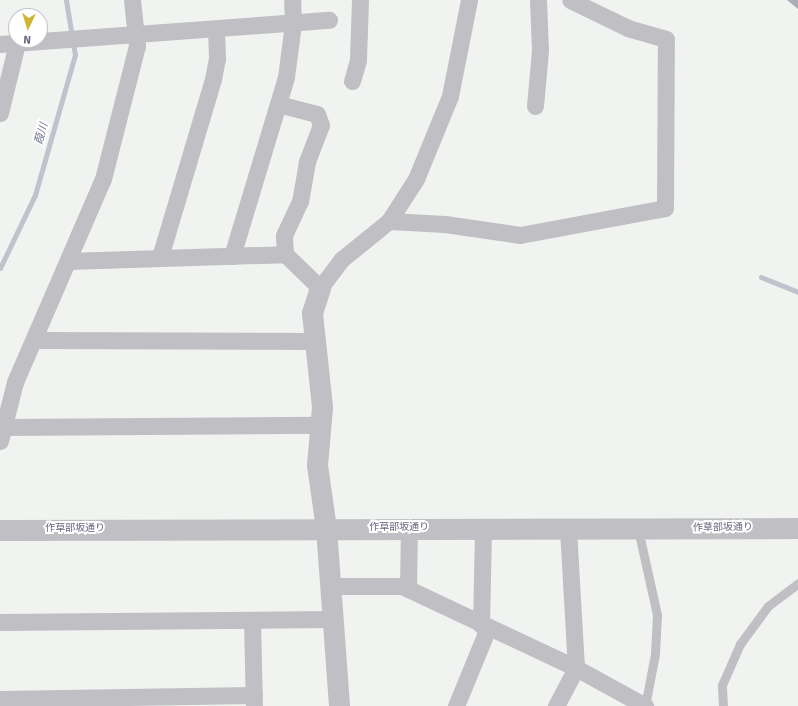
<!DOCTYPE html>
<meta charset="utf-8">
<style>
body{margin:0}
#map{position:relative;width:798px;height:706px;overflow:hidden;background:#f1f3f0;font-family:Signika,"Noto Sans JP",sans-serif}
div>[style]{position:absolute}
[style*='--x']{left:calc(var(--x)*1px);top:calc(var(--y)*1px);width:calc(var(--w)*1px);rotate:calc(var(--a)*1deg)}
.stream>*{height:5px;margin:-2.5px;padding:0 2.5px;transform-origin:2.5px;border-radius:2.5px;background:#c1c2cc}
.building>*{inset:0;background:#adadb6}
.service>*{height:9px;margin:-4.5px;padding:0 4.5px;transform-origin:4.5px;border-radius:4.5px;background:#bfbfc4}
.minor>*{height:17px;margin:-8.5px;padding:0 8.5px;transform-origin:8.5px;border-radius:8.5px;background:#bfbfc4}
.tertiary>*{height:21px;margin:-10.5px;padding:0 10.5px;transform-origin:10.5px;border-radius:10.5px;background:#bfbfc4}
span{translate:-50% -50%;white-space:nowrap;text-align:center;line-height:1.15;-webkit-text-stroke:4px #fff;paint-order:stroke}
.street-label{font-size:10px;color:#67667d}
.water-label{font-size:11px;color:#71748e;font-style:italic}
.north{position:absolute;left:8px;top:8px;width:40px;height:40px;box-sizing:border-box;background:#fff;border:1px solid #c2c2cb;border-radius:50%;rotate:184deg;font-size:11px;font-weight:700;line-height:16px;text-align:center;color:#67667d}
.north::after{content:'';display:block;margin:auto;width:14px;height:18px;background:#cdb636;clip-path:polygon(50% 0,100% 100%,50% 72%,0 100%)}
</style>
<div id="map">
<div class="stream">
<i style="--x:0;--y:268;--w:81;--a:-64.4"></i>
<i style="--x:35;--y:195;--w:146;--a:-74.1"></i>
<i style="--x:75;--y:55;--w:56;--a:-99.3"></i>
<i style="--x:761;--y:277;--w:40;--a:22"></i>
</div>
<div class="building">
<i style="clip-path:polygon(787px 0,798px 0,798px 9px)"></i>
</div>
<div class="service">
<i style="--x:638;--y:529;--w:88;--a:77.5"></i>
<i style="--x:657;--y:615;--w:39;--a:93"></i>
<i style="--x:655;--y:654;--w:53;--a:100.9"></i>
<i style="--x:723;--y:706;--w:21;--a:-93"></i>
<i style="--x:722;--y:685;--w:45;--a:-66.3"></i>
<i style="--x:740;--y:644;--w:47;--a:-53.6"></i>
<i style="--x:768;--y:606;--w:38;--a:-37"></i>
</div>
<div class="minor">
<i style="--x:0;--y:44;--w:330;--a:-4.2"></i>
<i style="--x:352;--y:81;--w:22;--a:-74"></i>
<i style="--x:358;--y:60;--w:60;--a:-88.1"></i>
<i style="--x:278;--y:104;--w:40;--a:14.4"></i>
<i style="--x:317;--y:114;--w:12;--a:70"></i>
<i style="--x:321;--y:125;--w:40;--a:111"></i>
<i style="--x:307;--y:162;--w:40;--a:100"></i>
<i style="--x:300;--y:201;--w:38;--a:115"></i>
<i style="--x:284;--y:236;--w:18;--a:87"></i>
<i style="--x:285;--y:254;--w:49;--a:44.2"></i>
<i style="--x:320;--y:288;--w:36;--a:-53"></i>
<i style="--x:342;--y:259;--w:60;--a:-39"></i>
<i style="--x:389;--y:221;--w:50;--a:-57.3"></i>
<i style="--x:416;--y:179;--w:90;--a:-67.7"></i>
<i style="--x:450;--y:96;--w:98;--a:-78.8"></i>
<i style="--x:535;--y:106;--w:56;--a:-84.9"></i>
<i style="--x:540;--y:50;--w:50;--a:-92.3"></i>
<i style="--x:0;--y:113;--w:72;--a:-76.3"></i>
<i style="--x:389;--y:221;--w:56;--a:3.1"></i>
<i style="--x:445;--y:224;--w:76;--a:8.3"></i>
<i style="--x:520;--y:235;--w:147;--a:-10.5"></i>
<i style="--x:665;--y:208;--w:169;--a:-89.7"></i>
<i style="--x:666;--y:39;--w:40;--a:-164"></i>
<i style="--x:628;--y:28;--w:64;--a:-154.2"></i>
<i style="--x:232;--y:256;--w:187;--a:-73.2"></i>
<i style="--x:286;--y:77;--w:53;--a:-82.5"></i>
<i style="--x:293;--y:24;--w:24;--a:-92"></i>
<i style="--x:160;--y:257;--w:186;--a:-73.4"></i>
<i style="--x:213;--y:79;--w:21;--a:-79"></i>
<i style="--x:217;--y:58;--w:28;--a:-92"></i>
<i style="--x:68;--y:261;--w:217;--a:-1.8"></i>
<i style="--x:34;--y:340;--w:280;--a:0.2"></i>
<i style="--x:3;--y:427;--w:316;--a:-0.4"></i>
<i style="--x:0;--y:441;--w:61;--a:-75.7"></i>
<i style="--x:15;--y:382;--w:221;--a:-66.6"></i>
<i style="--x:103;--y:179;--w:137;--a:-75.7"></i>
<i style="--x:137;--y:46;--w:46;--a:-96.2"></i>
<i style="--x:330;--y:586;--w:72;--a:0"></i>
<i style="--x:402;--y:586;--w:192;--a:25.2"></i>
<i style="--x:576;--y:668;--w:79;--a:28.8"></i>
<i style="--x:408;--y:589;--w:61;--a:-89.1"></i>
<i style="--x:252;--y:620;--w:85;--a:88.7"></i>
<i style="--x:0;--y:622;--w:333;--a:-0.5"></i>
<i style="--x:481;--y:625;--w:96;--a:-88.8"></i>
<i style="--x:0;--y:699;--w:254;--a:-0.9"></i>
<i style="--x:456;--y:706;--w:84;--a:-67.7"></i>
<i style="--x:556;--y:706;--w:43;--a:-62.2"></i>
<i style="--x:576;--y:668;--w:138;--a:-93.3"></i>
</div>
<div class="tertiary">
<i style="--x:320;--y:288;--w:26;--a:108"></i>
<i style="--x:312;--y:313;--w:95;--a:83.9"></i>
<i style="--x:322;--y:407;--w:58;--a:94.9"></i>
<i style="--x:317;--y:465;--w:64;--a:81.9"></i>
<i style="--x:326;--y:528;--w:178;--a:85.8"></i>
<i style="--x:0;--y:530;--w:798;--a:-0.14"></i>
</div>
<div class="street-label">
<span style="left:399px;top:528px">作草部坂通り</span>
<span style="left:723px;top:528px;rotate:-1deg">作草部坂通り</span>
<span style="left:75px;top:529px">作草部坂通り</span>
</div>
<div class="water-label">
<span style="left:42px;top:134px;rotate:-74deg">葭川</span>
</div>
<div class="north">N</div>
</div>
